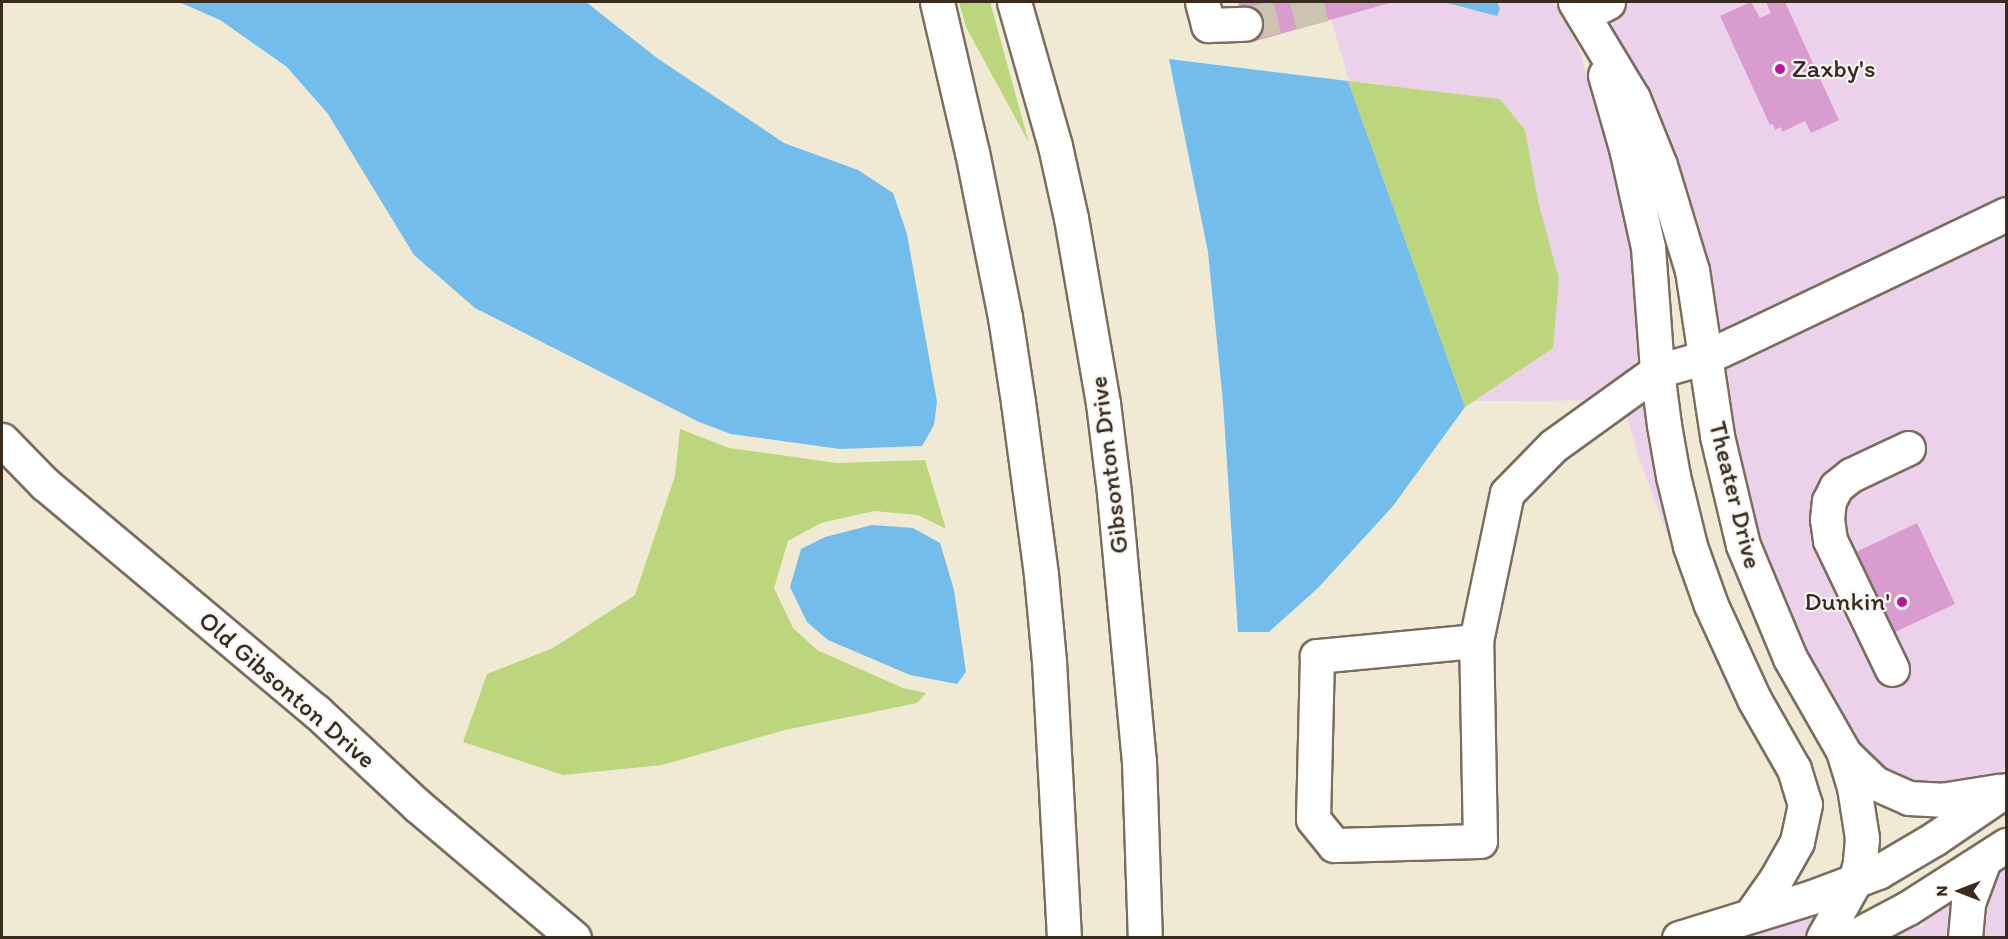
<!DOCTYPE html>
<style>
body{margin:0}
#map{position:relative;width:2008px;height:939px;overflow:hidden;background:#f0ead5;font-family:Itim,sans-serif}
div>[style]{position:absolute}
[style*='--x']{left:calc(var(--x)*1px);top:calc(var(--y)*1px);width:calc(var(--w)*1px);rotate:calc(var(--a)*1deg)}
.built>*{inset:0;background:#ecd1ea}
.green>*{inset:0;background:#bbd67c}
.water>*{inset:0;background:#72bdeb}
.building>*{inset:0;background:#d99ccf}
.minor-tunnel>*{height:33px;margin-top:-16.5px;transform-origin:0;background:repeating-linear-gradient(90deg,#ccc4b0 0 33px,transparent 0 49px)}
.roads{filter:drop-shadow(2px 0 #7a6d5e) drop-shadow(-2px 0 #7a6d5e) drop-shadow(0 2px #7a6d5e) drop-shadow(0 -2px #7a6d5e)}
.minor>*{height:33px;margin:-16.5px;padding:0 16.5px;transform-origin:16.5px;border-radius:16.5px;background:#fff}
.major>*{height:33px;margin:-16.5px;padding:0 16.5px;transform-origin:16.5px;border-radius:16.5px;background:#fff}
.dots>*{width:16px;height:16px;translate:-50% -50%;box-sizing:border-box;border:3px solid #f6f6f2;border-radius:50%}
span{translate:-50% -50%;white-space:nowrap;text-align:center;line-height:1.15;-webkit-text-stroke:4.5px #f6f6f2;paint-order:stroke}
.poi-label{font-size:26px;color:#3b2a1e}
.left{translate:0 -50%;text-align:left}
.right{translate:-100% -50%;text-align:right}
.street-label{font-size:26px;color:#3b2a1e}
.frame{position:absolute;inset:0;border:3px solid #3b2a1e;pointer-events:none}
.north{position:absolute;left:1930px;top:861px;width:60px;height:60px;-webkit-text-stroke:4px #f6f6f2;paint-order:stroke;rotate:270deg;font-size:16px;font-weight:700;line-height:24px;text-align:center;color:#3b2a1e}
.north::after{content:'';display:block;margin:auto;width:21px;height:27px;background:#3b2a1e;clip-path:polygon(50% 0,100% 100%,50% 72%,0 100%)}
</style>
<div id="map">
<div class="built">
<i style="clip-path:polygon(1326px 2px,1443px 2px,1467px 9px,1500px 9px,1497px 2px,1554px 2px,1579px 48px,1608px 152px,1630px 249px,1638px 360px,1634px 362px,1639px 375px,1655px 479px,1670px 542px,1637px 452px,1623px 400px,1473px 401px,1553px 348px,1539px 205px,1525px 130px,1500px 99px,1349px 81px)"></i>
<i style="clip-path:polygon(1596px 2px,2006px 2px,2006px 194px,1960px 220px,1721px 331px,1700px 227px,1663px 119px,1650px 89px,1615px 35px,1611px 22px,1607px 22px)"></i>
<i style="clip-path:polygon(2006px 233px,2006px 767px,2000px 773px,1975px 779px,1941px 783px,1914px 781px,1886px 770px,1859px 744px,1855px 731px,1852px 731px,1807px 651px,1786px 605px,1761px 540px,1751px 502px,1736px 434px,1726px 366px,1978px 249px)"></i>
<i style="clip-path:polygon(2006px 866px,2006px 937px,1888px 938px,1912px 925px,1923px 927px,1925px 918px)"></i>
<i style="clip-path:polygon(1815px 913px,1803px 937px,1757px 937px,1763px 930px)"></i>
</div>
<div class="green">
<i style="clip-path:polygon(959px 2px,990px 2px,1029px 143px,966px 27px)"></i>
<i style="clip-path:polygon(1348px 81px,1500px 99px,1525px 130px,1539px 205px,1559px 279px,1553px 348px,1465px 407px)"></i>
<i style="clip-path:polygon(680px 429px,729px 448px,837px 463px,925px 460px,946px 529px,918px 515px,874px 511px,821px 523px,788px 541px,774px 588px,793px 628px,817px 650px,903px 688px,926px 693px,917px 703px,785px 730px,662px 765px,563px 775px,463px 742px,487px 674px,553px 648px,635px 595px,675px 476px)"></i>
</div>
<div class="water">
<i style="clip-path:polygon(179px 2px,586px 2px,657px 58px,784px 143px,858px 170px,893px 193px,907px 234px,937px 402px,934px 425px,922px 446px,840px 449px,731px 434px,699px 422px,475px 308px,414px 255px,328px 114px,287px 67px,220px 20px)"></i>
<i style="clip-path:polygon(1443px 2px,1497px 2px,1500px 9px,1497px 16px)"></i>
<i style="clip-path:polygon(1169px 59px,1348px 81px,1465px 407px,1393px 506px,1318px 588px,1269px 632px,1238px 632px,1223px 402px,1208px 252px)"></i>
<i style="clip-path:polygon(872px 525px,913px 528px,940px 543px,954px 590px,966px 672px,957px 684px,910px 675px,828px 640px,807px 622px,790px 587px,801px 549px,825px 537px)"></i>
</div>
<div class="building">
<i style="clip-path:polygon(1238px 2px,1393px 2px,1252px 42px)"></i>
<i style="clip-path:polygon(1751px 2px,1760px 18px,1771px 13px,1766px 2px,1785px 2px,1839px 120px,1811px 133px,1805px 121px,1782px 132px,1781px 127px,1775px 130px,1773px 124px,1770px 125px,1720px 16px)"></i>
<i style="clip-path:polygon(1917px 523px,1955px 604px,1891px 634px,1854px 553px)"></i>
</div>
<div class="minor-tunnel">
<i style="--x:1245;--y:24;--w:93;--a:-13.7"></i>
</div>
<div class="roads">
<div class="minor">
<i style="--x:1202;--y:2;--w:24;--a:75"></i>
<i style="--x:1208;--y:25;--w:37;--a:-2"></i>
<i style="--x:1575;--y:2;--w:112;--a:58.9"></i>
<i style="--x:1633;--y:98;--w:72;--a:68.1"></i>
<i style="--x:1660;--y:165;--w:110;--a:73.1"></i>
<i style="--x:1692;--y:270;--w:168;--a:81.4"></i>
<i style="--x:1717;--y:436;--w:112;--a:76.6"></i>
<i style="--x:1743;--y:545;--w:122;--a:67.4"></i>
<i style="--x:1790;--y:658;--w:107;--a:60.3"></i>
<i style="--x:1843;--y:751;--w:38;--a:73"></i>
<i style="--x:1854;--y:787;--w:52;--a:81.1"></i>
<i style="--x:1862;--y:838;--w:25;--a:95"></i>
<i style="--x:1860;--y:863;--w:19;--a:106"></i>
<i style="--x:1855;--y:881;--w:65;--a:119.3"></i>
<i style="--x:1583;--y:15;--w:28;--a:-27"></i>
<i style="--x:1605;--y:75;--w:76;--a:74"></i>
<i style="--x:1626;--y:148;--w:101;--a:77.5"></i>
<i style="--x:1648;--y:247;--w:124;--a:85.8"></i>
<i style="--x:1657;--y:371;--w:54;--a:82.6"></i>
<i style="--x:1664;--y:425;--w:52;--a:80"></i>
<i style="--x:1673;--y:476;--w:72;--a:76.3"></i>
<i style="--x:1690;--y:546;--w:63;--a:70.4"></i>
<i style="--x:1711;--y:605;--w:103;--a:65.4"></i>
<i style="--x:1754;--y:699;--w:81;--a:60.3"></i>
<i style="--x:1794;--y:769;--w:37;--a:73"></i>
<i style="--x:1805;--y:804;--w:39;--a:102"></i>
<i style="--x:1797;--y:842;--w:43;--a:119.6"></i>
<i style="--x:1776;--y:879;--w:45;--a:125.1"></i>
<i style="--x:2;--y:440;--w:62;--a:45.7"></i>
<i style="--x:45;--y:484;--w:354;--a:40"></i>
<i style="--x:316;--y:711;--w:139;--a:43"></i>
<i style="--x:418;--y:806;--w:204;--a:40.2"></i>
<i style="--x:1476;--y:641;--w:160;--a:174.6"></i>
<i style="--x:1317;--y:656;--w:163;--a:91.4"></i>
<i style="--x:1313;--y:819;--w:33;--a:51"></i>
<i style="--x:1334;--y:845;--w:146;--a:-1.6"></i>
<i style="--x:1480;--y:841;--w:200;--a:-91.1"></i>
<i style="--x:1476;--y:641;--w:151;--a:-78.2"></i>
<i style="--x:1507;--y:493;--w:66;--a:-45.6"></i>
<i style="--x:1553;--y:446;--w:128;--a:-35.8"></i>
<i style="--x:1657;--y:371;--w:51;--a:-15.9"></i>
<i style="--x:1706;--y:357;--w:33;--a:-25"></i>
<i style="--x:1736;--y:343;--w:299;--a:-25.5"></i>
<i style="--x:1892;--y:669;--w:143;--a:-115.7"></i>
<i style="--x:1830;--y:540;--w:21;--a:-98"></i>
<i style="--x:1827;--y:519;--w:18;--a:-84"></i>
<i style="--x:1829;--y:501;--w:16;--a:-63"></i>
<i style="--x:1836;--y:487;--w:19;--a:-39"></i>
<i style="--x:1851;--y:475;--w:63;--a:-25.3"></i>
<i style="--x:1846;--y:755;--w:40;--a:44"></i>
<i style="--x:1875;--y:783;--w:37;--a:24"></i>
<i style="--x:1909;--y:798;--w:33;--a:3"></i>
<i style="--x:1942;--y:800;--w:57;--a:-9.1"></i>
<i style="--x:1679;--y:938;--w:139;--a:-17.1"></i>
<i style="--x:1812;--y:897;--w:71;--a:-20.7"></i>
<i style="--x:1878;--y:872;--w:65;--a:-30.5"></i>
<i style="--x:1934;--y:839;--w:87;--a:-34.2"></i>
<i style="--x:1851;--y:938;--w:64;--a:-27.8"></i>
<i style="--x:1908;--y:908;--w:117;--a:-32.7"></i>
<i style="--x:1965;--y:938;--w:35;--a:-85"></i>
<i style="--x:1968;--y:903;--w:46;--a:-69.6"></i>
</div>
<div class="major">
<i style="--x:937;--y:2;--w:154;--a:76.9"></i>
<i style="--x:972;--y:152;--w:168;--a:78.7"></i>
<i style="--x:1005;--y:317;--w:86;--a:81.3"></i>
<i style="--x:1018;--y:402;--w:175;--a:82.4"></i>
<i style="--x:1041;--y:575;--w:86;--a:84.7"></i>
<i style="--x:1049;--y:661;--w:277;--a:86.9"></i>
<i style="--x:1014;--y:2;--w:150;--a:74.1"></i>
<i style="--x:1055;--y:146;--w:74;--a:77.5"></i>
<i style="--x:1071;--y:218;--w:188;--a:80.2"></i>
<i style="--x:1103;--y:403;--w:91;--a:83"></i>
<i style="--x:1114;--y:493;--w:269;--a:84.7"></i>
<i style="--x:1139;--y:761;--w:177;--a:88.1"></i>
</div>
</div>
<div class="dots">
<i style="left:1780px;top:69px;background:#b5179e"></i>
<i style="left:1902px;top:602px;background:#b5179e"></i>
</div>
<div class="poi-label">
<span class="left" style="left:1792px;top:69px">Zaxby's</span>
<span class="right" style="left:1890px;top:602px">Dunkin'</span>
</div>
<div class="street-label">
<span style="left:1109px;top:465px;rotate:-97deg">Gibsonton Drive</span>
<span style="left:1735px;top:495px;rotate:76deg">Theater Drive</span>
<span style="left:287px;top:690px;rotate:41deg">Old Gibsonton Drive</span>
</div>
<div class="frame"></div>
<div class="north">N</div>
</div>
